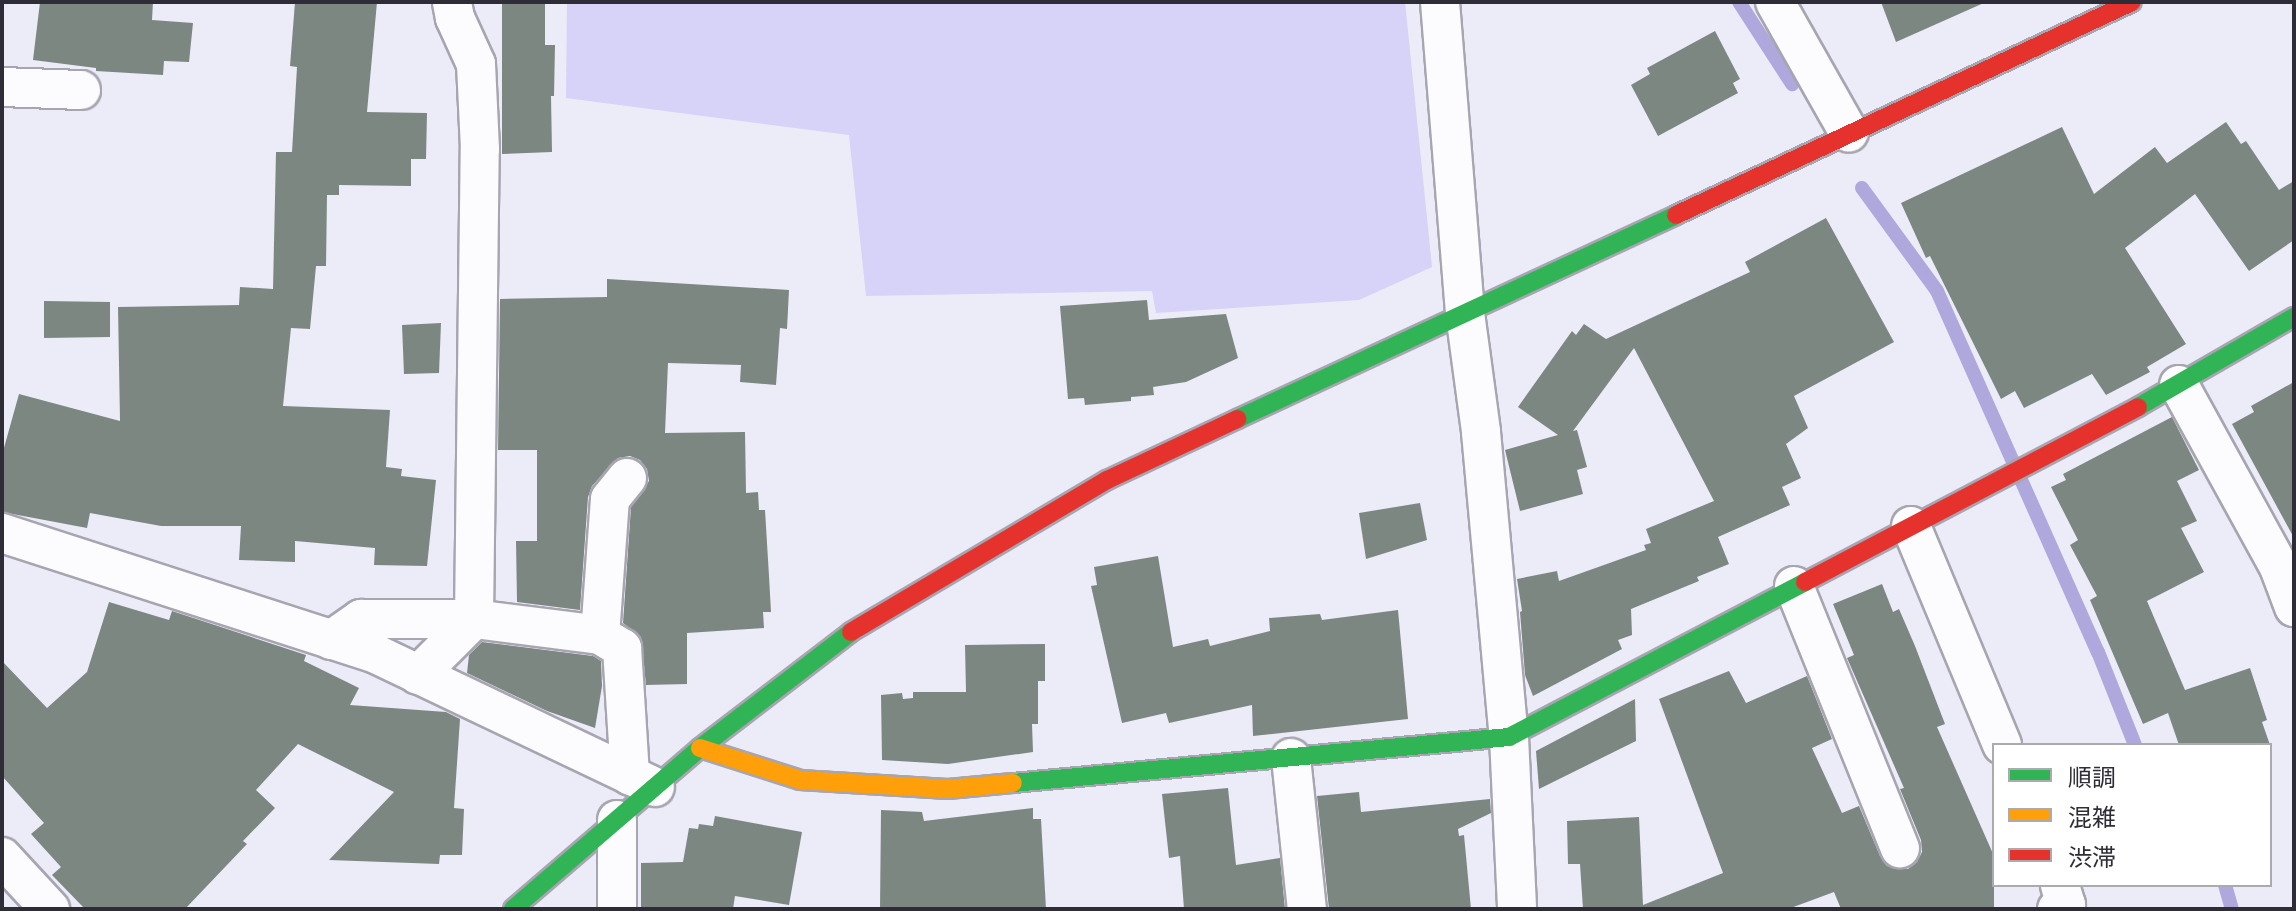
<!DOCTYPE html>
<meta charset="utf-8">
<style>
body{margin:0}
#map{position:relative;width:2296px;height:911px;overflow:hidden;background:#ecebf8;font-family:"Roboto Condensed","Noto Sans JP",sans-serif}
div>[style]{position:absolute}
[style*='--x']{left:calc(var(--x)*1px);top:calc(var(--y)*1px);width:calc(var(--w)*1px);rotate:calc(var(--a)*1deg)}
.green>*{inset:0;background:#d6d2f8}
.stream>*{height:14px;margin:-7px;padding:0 7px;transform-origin:7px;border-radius:7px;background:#aea8dd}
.building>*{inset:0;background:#7d8781}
.roads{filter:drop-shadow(2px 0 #a6a5b0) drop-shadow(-2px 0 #a6a5b0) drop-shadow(0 2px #a6a5b0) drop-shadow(0 -2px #a6a5b0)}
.street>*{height:38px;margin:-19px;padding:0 19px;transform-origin:19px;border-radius:19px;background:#fcfcfe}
.fast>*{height:18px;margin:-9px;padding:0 9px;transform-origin:9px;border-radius:9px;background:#30b455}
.slow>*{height:18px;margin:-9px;padding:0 9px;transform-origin:9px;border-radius:9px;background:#ff9f0a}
.jam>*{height:18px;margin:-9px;padding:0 9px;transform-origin:9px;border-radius:9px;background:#e5322d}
span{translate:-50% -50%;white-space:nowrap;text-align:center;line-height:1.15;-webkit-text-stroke:8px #fff;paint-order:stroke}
.frame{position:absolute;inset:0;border:4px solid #2d2c37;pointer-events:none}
.legend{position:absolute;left:1992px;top:743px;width:280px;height:144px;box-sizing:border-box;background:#fff;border:2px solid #ababaf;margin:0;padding:10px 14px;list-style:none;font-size:24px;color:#2d2c37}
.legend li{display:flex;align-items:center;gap:16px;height:40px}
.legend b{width:40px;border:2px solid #ababaf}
</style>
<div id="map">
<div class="green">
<i style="clip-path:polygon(567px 2px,1405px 2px,1432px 267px,1359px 300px,1156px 313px,1152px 291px,866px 296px,849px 135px,566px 98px)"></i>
</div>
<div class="stream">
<i style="--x:1739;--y:2;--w:98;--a:57.1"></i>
<i style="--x:1862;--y:188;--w:127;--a:53.9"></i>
<i style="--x:1937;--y:291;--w:395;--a:66"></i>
<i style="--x:2098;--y:652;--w:100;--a:68.3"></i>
<i style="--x:2225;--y:885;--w:25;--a:74"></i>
</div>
<div class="building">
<i style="clip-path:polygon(40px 2px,153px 2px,152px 20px,193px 23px,189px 62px,164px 61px,163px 75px,96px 71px,96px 68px,33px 60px)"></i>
<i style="clip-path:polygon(295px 2px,377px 2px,367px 112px,427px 113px,426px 159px,411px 159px,411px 186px,339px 185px,339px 195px,327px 195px,326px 266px,316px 266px,310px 329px,291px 328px,283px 406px,390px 410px,386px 467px,402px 469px,401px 476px,436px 480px,427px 566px,374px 565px,375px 548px,295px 541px,295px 562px,239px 560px,241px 526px,161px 526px,90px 513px,87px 528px,2px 512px,2px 455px,19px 394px,120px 421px,118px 307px,239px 305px,240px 287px,273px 289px,276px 152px,292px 152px,297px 67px,290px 66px)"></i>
<i style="clip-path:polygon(502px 2px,545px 2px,545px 45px,555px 45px,554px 96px,551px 96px,552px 152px,502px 154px)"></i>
<i style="clip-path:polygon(1881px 2px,1986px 2px,1896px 42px)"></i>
<i style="clip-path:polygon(1715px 31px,1740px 79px,1733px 83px,1738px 93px,1658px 136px,1631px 85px,1650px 74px,1647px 68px)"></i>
<i style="clip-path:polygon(2226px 122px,2241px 144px,2246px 141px,2279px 190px,2294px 181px,2294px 240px,2249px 271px,2195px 194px,2125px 248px,2186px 344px,2147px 367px,2150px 372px,2106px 395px,2092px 374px,2024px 408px,2015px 391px,2001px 399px,1930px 256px,1926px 258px,1901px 203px,2062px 127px,2094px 194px,2155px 147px,2167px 163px)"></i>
<i style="clip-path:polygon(1826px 218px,1894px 342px,1794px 396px,1808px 428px,1786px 444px,1801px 478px,1782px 487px,1790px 505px,1718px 537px,1729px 564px,1697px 577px,1699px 581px,1631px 609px,1632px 635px,1618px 640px,1622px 649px,1533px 696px,1525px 675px,1520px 612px,1522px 611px,1517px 579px,1557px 571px,1559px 581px,1646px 550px,1644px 545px,1651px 543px,1646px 529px,1714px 501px,1634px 348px,1573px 431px,1577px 430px,1587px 467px,1577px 470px,1583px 494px,1520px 511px,1505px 450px,1558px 435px,1518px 407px,1572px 331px,1576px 335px,1584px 324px,1606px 339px,1750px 272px,1745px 262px)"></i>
<i style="clip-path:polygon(607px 279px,789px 290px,787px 329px,780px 328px,776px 385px,740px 382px,741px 365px,668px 363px,665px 433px,745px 432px,746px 493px,758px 492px,759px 510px,765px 510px,769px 576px,771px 612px,763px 612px,764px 628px,687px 633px,687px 684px,646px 685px,641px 637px,623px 623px,631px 507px,649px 481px,647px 469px,640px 460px,630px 456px,618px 458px,592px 486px,588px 497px,580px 610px,517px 602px,516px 541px,537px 541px,537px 450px,498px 450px,500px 299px,607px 297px)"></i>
<i style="clip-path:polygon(1147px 300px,1149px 320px,1226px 314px,1238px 358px,1186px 382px,1153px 387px,1154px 395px,1131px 397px,1131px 401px,1085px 405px,1084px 398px,1068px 399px,1060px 306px)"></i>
<i style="clip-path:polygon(44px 301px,110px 302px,110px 337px,44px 338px)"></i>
<i style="clip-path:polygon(441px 323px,439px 373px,404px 374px,402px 325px)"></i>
<i style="clip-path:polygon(2294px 382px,2294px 538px,2232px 424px,2254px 412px,2251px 406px)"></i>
<i style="clip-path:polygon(2172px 417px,2199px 470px,2177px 481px,2197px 521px,2181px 528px,2204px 572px,2147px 601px,2185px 690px,2250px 668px,2267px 720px,2262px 722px,2270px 745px,2179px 745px,2168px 713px,2143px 724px,2090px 600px,2097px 596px,2070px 545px,2078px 540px,2051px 487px,2066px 480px,2063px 474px)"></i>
<i style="clip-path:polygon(1420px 503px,1427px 540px,1366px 559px,1359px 513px)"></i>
<i style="clip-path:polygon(1158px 556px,1173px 647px,1208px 639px,1210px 646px,1270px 631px,1269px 618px,1320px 614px,1322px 620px,1398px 610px,1408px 719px,1253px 736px,1252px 705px,1169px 723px,1166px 713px,1122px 723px,1091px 586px,1097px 585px,1094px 567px)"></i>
<i style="clip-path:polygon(1882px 584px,1893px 612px,1899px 609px,1915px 646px,1945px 724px,1937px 727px,1994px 856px,1994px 909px,1841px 909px,1834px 892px,1788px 909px,1583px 909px,1580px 864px,1568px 864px,1567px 821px,1639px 817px,1643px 905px,1723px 873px,1659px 699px,1729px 671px,1746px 703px,1807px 676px,1832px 739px,1812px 748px,1842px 813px,1859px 806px,1880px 856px,1887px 866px,1908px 869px,1917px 862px,1922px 852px,1921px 840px,1900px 789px,1904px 788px,1847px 658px,1854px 655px,1833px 604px)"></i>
<i style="clip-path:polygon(109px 602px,169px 620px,172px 611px,306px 655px,304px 661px,359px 688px,350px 705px,446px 712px,460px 719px,454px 808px,464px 809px,462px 855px,440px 855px,439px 864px,329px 860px,394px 792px,298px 744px,256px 790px,275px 808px,243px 841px,247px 844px,185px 909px,85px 909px,52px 875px,61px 867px,31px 834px,44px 823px,2px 776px,2px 661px,47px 708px,87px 672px)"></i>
<i style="clip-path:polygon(482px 642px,593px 656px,601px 661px,602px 686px,595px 728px,547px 711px,467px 673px,469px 655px)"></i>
<i style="clip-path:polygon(1045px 644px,1045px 681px,1038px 681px,1038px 724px,1032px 724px,1033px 752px,948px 764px,882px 760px,881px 695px,902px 693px,903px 699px,913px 698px,913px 692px,966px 692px,965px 645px)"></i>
<i style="clip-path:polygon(1635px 699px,1636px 741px,1539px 789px,1536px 751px)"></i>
<i style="clip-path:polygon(1228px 788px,1236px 865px,1280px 858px,1285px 909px,1184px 909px,1180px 856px,1169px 858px,1162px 794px)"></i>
<i style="clip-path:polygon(1359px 792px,1361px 812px,1490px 799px,1491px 813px,1458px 829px,1459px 836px,1464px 835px,1471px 909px,1329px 909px,1317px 796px)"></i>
<i style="clip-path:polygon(1033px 808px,1033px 819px,1041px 819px,1046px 909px,880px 909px,881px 810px,922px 812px,924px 821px)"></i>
<i style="clip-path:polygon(715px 816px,802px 832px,789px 905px,735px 896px,733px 909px,641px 909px,641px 863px,683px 862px,689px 828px,698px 829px,699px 824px,713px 826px)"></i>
</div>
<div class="roads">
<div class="street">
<i style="--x:1440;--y:2;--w:312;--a:85.4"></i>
<i style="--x:1465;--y:313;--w:120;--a:82.3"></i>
<i style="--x:1481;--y:432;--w:306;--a:84.8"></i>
<i style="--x:1509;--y:737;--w:172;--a:87.3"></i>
<i style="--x:1775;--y:2;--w:150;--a:60.5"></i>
<i style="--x:2;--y:87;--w:79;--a:2.2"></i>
<i style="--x:2179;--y:385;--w:208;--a:61.2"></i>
<i style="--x:2279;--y:567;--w:43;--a:69.4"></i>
<i style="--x:1911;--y:526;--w:237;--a:67.4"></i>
<i style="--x:2;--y:533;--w:393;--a:17.9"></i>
<i style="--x:376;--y:654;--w:309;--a:25.5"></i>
<i style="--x:1794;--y:586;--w:283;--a:68"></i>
<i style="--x:600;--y:635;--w:136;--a:-85.8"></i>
<i style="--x:610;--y:499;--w:27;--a:-51"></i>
<i style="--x:331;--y:640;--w:37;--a:-35"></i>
<i style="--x:361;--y:619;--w:113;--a:0"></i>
<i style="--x:474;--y:619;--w:470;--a:-89.3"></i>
<i style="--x:480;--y:149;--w:85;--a:-92.7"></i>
<i style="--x:476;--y:64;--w:51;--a:-114.5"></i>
<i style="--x:455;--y:18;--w:16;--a:-101"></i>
<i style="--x:418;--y:675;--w:79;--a:-45"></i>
<i style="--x:474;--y:619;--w:127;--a:7.2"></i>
<i style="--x:600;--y:635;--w:26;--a:31"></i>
<i style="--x:622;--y:648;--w:128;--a:86.4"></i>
<i style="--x:1291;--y:758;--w:152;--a:84"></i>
<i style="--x:617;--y:820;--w:89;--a:90"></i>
<i style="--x:2;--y:857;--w:71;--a:47.3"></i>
<i style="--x:2057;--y:909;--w:10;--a:-24"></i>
<i style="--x:2066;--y:905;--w:21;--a:-107"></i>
</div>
<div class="fast">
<i style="--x:2138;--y:407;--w:180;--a:-30"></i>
<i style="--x:1237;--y:419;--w:484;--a:-24.9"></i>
<i style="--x:1013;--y:783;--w:498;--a:-5.3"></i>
<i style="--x:1509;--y:737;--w:334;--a:-27.6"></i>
<i style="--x:513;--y:909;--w:247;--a:-40.7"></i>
<i style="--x:700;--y:748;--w:190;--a:-37.5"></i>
</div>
<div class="slow">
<i style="--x:700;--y:748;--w:105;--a:17.7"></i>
<i style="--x:800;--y:780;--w:148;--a:3.5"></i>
<i style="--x:948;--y:789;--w:65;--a:-5.3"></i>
</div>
<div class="jam">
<i style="--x:1676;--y:215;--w:503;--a:-25.04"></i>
<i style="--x:1805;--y:582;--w:376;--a:-27.7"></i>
<i style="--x:851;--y:632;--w:298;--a:-30.7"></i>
<i style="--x:1107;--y:480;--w:144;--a:-25.1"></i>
</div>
</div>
<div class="frame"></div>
<ul class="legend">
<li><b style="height:10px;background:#30b455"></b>順調</li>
<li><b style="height:10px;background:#ff9f0a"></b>混雑</li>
<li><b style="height:10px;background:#e5322d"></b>渋滞</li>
</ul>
</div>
